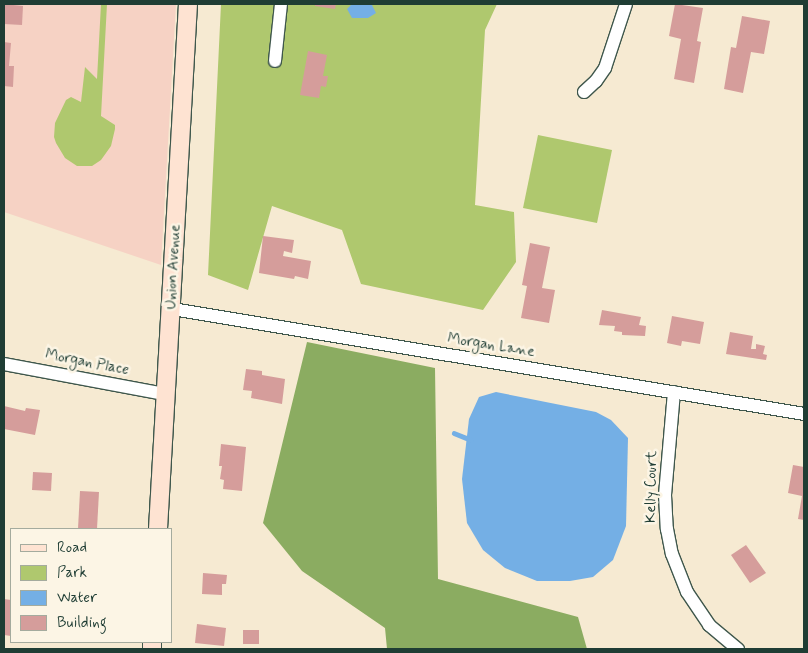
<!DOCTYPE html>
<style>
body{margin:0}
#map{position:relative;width:808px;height:653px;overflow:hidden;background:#f6ead2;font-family:Mynerve,sans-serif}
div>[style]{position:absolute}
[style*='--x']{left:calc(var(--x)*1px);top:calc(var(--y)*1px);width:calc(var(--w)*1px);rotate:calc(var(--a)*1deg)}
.built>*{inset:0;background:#f6d2c4}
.green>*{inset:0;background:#afc86e}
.forest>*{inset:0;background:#8bac61}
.water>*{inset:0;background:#74afe5}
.stream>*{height:4.5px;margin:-2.25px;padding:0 2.25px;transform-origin:2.25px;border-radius:2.25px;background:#74afe5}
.building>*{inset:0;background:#d59d9b}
.roads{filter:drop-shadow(1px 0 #3f574c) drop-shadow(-1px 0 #3f574c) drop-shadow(0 1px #3f574c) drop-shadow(0 -1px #3f574c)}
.street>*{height:12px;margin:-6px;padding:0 6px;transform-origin:6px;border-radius:6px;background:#fff}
.secondary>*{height:18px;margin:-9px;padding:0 9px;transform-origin:9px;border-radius:9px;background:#fee3d2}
span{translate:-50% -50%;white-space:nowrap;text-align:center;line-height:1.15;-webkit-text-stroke:5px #fcf5e5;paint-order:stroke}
.street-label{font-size:15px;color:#1f3d34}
.frame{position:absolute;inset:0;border:5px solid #1f3d34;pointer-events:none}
.legend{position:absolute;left:10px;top:528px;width:162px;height:115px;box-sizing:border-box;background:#fcf5e5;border:1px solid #a4ab9e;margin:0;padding:6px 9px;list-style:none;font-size:15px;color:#1f3d34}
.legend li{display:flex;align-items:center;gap:10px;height:25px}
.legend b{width:25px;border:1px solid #a4ab9e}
</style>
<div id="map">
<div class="built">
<i style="clip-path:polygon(4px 4px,176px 4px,161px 265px,4px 212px)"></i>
</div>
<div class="green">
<i style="clip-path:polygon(101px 4px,107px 4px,101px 116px,115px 125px,115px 129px,111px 146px,101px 160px,92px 166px,77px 166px,65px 158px,56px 143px,54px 137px,55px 123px,66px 100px,71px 97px,81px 102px,85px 67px,97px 79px)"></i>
<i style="clip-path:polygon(221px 4px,497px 4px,485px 30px,475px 205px,514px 212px,516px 262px,483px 310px,361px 284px,342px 230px,272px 206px,248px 290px,208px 275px)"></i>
<i style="clip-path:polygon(538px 135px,612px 150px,597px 223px,523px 208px)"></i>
</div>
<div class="forest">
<i style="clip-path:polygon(307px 342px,435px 368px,438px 579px,578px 617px,587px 649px,387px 649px,385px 628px,302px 571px,263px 523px)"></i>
</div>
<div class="water">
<i style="clip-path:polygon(352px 4px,372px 5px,376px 13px,368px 18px,352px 18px,347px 9px)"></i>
<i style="clip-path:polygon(496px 392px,596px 412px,611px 420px,628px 438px,626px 526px,613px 560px,593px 577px,570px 581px,537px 581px,505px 568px,483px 550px,467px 523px,462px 479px,469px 419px,479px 397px)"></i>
</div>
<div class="stream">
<i style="--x:454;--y:433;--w:18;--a:22"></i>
</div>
<div class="building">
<i style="clip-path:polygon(4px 4px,23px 6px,22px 25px,4px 24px)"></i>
<i style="clip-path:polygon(315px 4px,336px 4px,335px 9px,315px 6px)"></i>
<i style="clip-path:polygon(675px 4px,703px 8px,697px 41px,701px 42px,694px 83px,674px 79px,681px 39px,669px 36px)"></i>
<i style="clip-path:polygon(742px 16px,770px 21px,764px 54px,751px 52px,743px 93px,724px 89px,731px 47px,736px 48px)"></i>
<i style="clip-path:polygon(4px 42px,11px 43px,9px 66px,14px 66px,13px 87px,4px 86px)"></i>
<i style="clip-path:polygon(308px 51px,327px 55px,323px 76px,328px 76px,326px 87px,321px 86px,319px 98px,300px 95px)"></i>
<i style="clip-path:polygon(263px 236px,294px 240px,292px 253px,284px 251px,283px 256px,311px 261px,308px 279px,295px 276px,294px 279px,259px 273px)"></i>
<i style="clip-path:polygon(530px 243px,550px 247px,542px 288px,555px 290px,549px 323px,521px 318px,527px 286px,522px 285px)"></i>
<i style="clip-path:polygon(602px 310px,641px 317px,639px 325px,646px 326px,645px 336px,622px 335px,622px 332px,614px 331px,615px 326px,599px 325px)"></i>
<i style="clip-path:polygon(672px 316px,704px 322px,700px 344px,682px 341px,681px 346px,667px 343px)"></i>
<i style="clip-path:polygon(730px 332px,753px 336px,751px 349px,756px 349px,756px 344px,765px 346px,763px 354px,767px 355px,766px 360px,726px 354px)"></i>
<i style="clip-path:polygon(246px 369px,262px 371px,262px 375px,285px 379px,282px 404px,251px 398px,252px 391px,243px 390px)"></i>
<i style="clip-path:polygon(4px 406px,25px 411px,26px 408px,40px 410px,35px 435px,4px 429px)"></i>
<i style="clip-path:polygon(221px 444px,246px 447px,242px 491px,223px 489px,224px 480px,220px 479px,222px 466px,219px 466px)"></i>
<i style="clip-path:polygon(793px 465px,804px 467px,804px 520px,798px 519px,802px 496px,788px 493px)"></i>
<i style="clip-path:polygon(33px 472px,52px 473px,51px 491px,32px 490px)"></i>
<i style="clip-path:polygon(80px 491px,99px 492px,97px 529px,78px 529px)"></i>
<i style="clip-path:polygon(746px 545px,766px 573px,750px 583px,731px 555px)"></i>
<i style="clip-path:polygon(203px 573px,227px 575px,226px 584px,222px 584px,222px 595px,202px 594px)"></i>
<i style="clip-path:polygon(4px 599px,11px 600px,11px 636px,4px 635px)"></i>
<i style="clip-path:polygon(197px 624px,226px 628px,224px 646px,195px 643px)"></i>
<i style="clip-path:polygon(243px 630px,259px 630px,259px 644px,243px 644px)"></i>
</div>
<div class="roads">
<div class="street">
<i style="--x:275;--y:61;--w:57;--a:-84"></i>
<i style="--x:584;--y:92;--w:16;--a:-43"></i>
<i style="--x:596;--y:81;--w:16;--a:-55"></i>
<i style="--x:605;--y:68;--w:67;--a:-71.8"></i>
<i style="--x:172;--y:309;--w:641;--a:9.43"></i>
<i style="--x:4;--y:364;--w:164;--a:10.6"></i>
<i style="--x:674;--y:392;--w:103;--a:95"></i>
<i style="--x:665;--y:495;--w:34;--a:87"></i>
<i style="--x:667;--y:529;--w:25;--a:79"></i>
<i style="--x:672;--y:554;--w:41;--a:68.5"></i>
<i style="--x:687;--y:592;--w:40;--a:56"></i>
<i style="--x:709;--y:625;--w:38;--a:40"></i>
</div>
<div class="secondary">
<i style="--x:158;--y:529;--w:526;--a:-86.73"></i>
<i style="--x:152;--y:649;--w:7;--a:-90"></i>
</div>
</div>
<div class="street-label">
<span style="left:174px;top:267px;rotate:-87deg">Union Avenue</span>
<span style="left:491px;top:346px;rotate:9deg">Morgan Lane</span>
<span style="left:87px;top:363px;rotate:11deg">Morgan Place</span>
<span style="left:652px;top:487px;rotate:-89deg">Kelly Court</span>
</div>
<div class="frame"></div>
<ul class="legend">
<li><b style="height:6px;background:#fee3d2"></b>Road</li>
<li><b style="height:14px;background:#afc86e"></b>Park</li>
<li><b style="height:14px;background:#74afe5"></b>Water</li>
<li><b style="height:14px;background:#d59d9b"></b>Building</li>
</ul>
</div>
